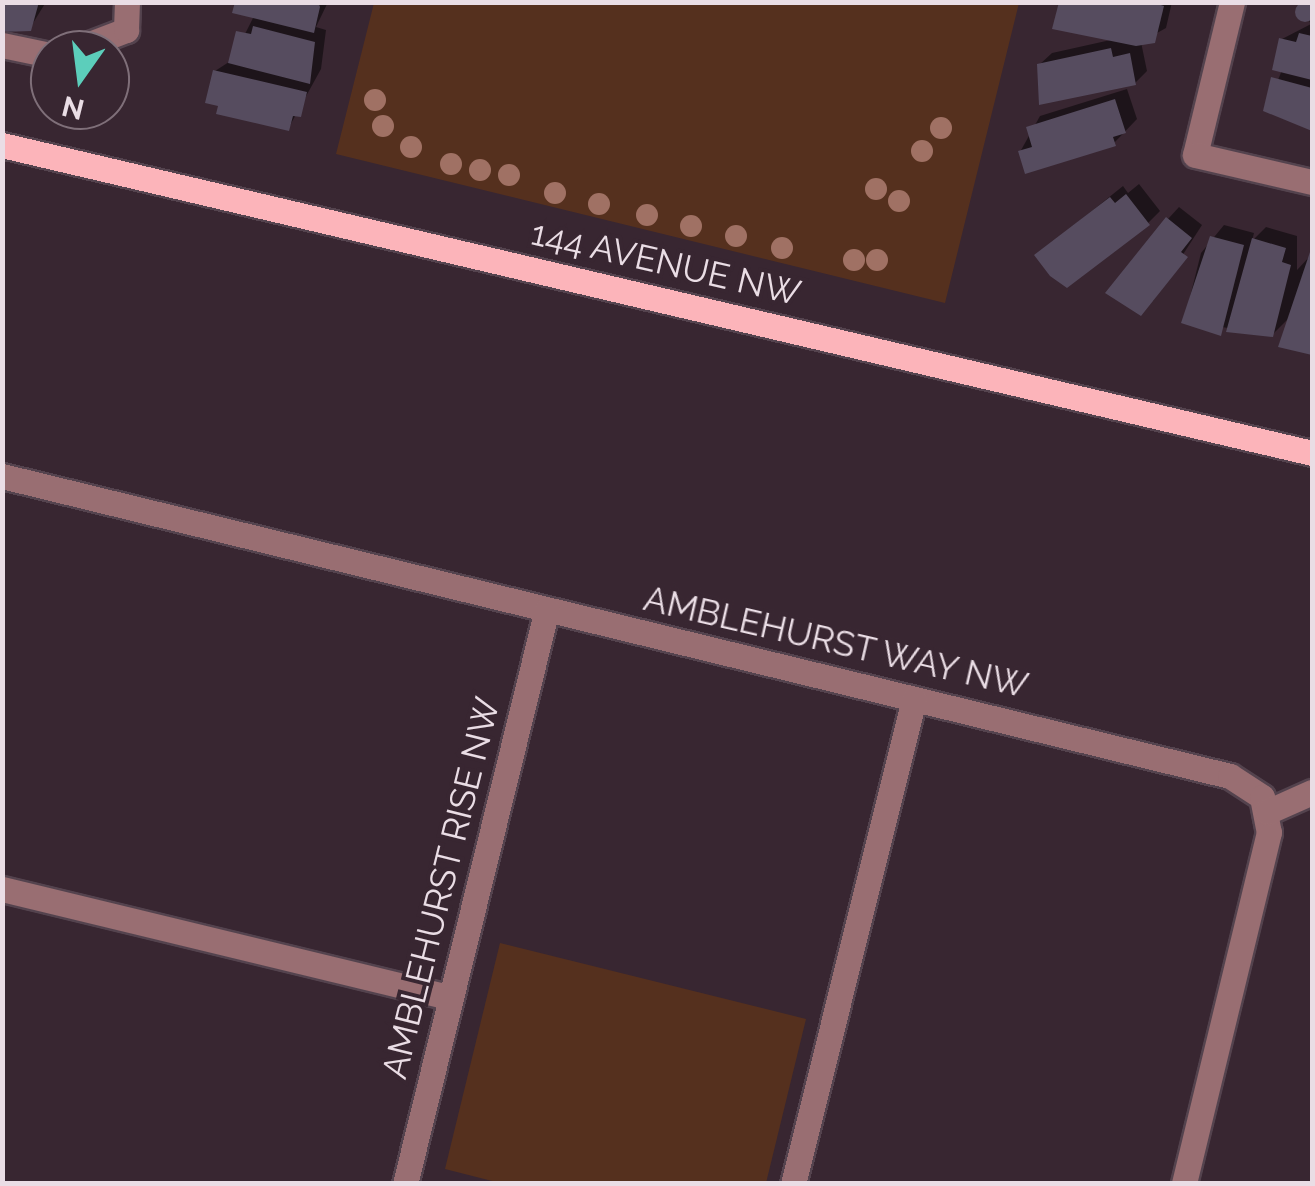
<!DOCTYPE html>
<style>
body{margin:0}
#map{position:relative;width:1315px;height:1186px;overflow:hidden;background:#382631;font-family:Raleway,sans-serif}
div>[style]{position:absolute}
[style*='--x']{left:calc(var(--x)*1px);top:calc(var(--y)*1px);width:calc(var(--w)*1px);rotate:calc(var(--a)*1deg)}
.green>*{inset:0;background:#55301e}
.shadow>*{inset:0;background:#0007}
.building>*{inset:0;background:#564c5f}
.round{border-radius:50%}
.roads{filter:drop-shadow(2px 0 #54434e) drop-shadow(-2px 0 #54434e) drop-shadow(0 2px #54434e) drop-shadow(0 -2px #54434e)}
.minor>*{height:25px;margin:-12.5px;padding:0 12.5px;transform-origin:12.5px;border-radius:12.5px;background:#996e72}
.major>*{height:25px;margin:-12.5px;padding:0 12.5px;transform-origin:12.5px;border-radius:12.5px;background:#fcb4ba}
.trees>*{width:22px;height:22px;margin:-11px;border-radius:50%;background:#a07164}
span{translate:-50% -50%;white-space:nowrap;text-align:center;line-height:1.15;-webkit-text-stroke:8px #382631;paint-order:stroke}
.street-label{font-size:35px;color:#eadde5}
.frame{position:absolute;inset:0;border:5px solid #eadde5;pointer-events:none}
.north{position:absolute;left:30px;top:30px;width:100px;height:100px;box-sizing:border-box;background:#382631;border:2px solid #7f6f79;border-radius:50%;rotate:194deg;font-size:28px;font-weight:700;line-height:40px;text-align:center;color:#eadde5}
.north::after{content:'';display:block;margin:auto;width:35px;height:45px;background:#5ccebb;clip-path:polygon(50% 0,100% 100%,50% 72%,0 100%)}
</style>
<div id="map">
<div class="green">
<i style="clip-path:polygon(374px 3px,374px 2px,1019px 3px,945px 303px,336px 154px)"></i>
<i style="clip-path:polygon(500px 943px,806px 1019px,766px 1183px,504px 1184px,445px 1169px)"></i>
</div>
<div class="shadow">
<i style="clip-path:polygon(2px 2px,46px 2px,30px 28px,11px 32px,2px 30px)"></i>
<i style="clip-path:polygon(237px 2px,328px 2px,316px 27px,326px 30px,321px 69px,288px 129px,215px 71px,232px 60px,254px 16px)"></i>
<i style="clip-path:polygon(1061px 2px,1172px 2px,1166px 28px,1141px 42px,1147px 71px,1135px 83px,1039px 65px,1052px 53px,1115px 39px)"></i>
<i style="clip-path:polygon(1312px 2px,1312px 129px,1266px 110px,1282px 70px,1282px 39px,1311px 24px,1297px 2px)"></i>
<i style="clip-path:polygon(1127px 89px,1137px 119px,1114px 143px,1020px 152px,1040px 116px)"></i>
<i style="clip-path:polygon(1139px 184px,1160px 211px,1148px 223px,1037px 255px,1123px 186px,1128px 193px)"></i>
<i style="clip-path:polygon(1179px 207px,1202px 225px,1153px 301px,1168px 219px)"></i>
<i style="clip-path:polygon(1224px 225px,1254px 233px,1252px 241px,1266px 227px,1297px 236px,1297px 270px,1312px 254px,1312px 353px,1281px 345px,1288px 319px,1272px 335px,1184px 321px,1201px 253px)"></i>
</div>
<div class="building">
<i style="clip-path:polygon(2px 2px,39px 2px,31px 31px,2px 32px)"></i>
<i style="clip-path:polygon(235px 2px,318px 2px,320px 7px,314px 33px,232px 13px)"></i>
<i style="clip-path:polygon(1059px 2px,1151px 2px,1164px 6px,1155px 43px,1136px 46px,1052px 29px)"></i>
<i class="round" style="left:1295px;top:2px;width:20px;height:20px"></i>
<i style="clip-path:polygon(253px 26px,315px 42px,310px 84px,228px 63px,236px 31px,251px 34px)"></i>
<i style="clip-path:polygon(1299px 33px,1312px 36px,1312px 80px,1272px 70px,1279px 38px,1296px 42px)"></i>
<i style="clip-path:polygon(1111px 48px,1113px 57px,1130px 53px,1136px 85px,1039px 105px,1037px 64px)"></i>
<i style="clip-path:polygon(213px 70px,307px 92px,301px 117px,293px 116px,289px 131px,216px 114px,218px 106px,205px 103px)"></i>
<i style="clip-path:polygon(1271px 77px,1312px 88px,1312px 131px,1263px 111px)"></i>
<i style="clip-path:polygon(1115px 99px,1126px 133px,1113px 137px,1116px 146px,1025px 174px,1018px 151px,1032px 147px,1026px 127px)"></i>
<i style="clip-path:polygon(1126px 194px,1150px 225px,1067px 288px,1050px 276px,1034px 255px,1110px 197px,1115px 203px)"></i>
<i style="clip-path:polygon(1166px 217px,1192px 238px,1181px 252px,1188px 257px,1141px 316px,1105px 293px)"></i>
<i style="clip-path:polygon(1210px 236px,1244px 245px,1221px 336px,1181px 323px)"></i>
<i style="clip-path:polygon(1252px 238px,1286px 248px,1282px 262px,1291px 265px,1273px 337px,1226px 332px)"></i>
<i style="clip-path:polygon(1311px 249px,1312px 249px,1312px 355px,1278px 347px)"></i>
</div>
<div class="roads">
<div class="minor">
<i style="--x:1232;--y:2;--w:157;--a:103.6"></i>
<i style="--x:1195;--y:155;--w:120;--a:13"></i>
<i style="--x:2;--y:45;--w:49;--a:11.8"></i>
<i style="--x:74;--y:50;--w:56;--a:-21"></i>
<i style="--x:126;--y:30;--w:28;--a:-88"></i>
<i style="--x:2;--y:476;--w:1264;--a:13.73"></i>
<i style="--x:1230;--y:776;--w:38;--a:33"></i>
<i style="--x:1262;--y:797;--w:36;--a:79"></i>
<i style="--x:1269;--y:832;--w:362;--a:103.6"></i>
<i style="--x:1267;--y:812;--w:49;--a:-24"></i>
<i style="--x:2;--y:889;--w:460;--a:13.6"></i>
<i style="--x:405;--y:1184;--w:592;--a:-76.13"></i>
<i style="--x:793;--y:1184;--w:500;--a:-76"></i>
</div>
<div class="major">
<i style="--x:2;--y:145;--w:1346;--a:13.23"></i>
</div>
</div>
<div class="trees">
<i style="left:375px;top:100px"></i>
<i style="left:383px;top:126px"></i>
<i style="left:941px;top:128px"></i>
<i style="left:411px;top:147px"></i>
<i style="left:922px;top:151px"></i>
<i style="left:451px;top:164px"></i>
<i style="left:480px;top:170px"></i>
<i style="left:509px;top:175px"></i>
<i style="left:876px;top:189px"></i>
<i style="left:555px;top:193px"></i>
<i style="left:899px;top:201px"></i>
<i style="left:599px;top:204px"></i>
<i style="left:647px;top:215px"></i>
<i style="left:691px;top:226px"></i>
<i style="left:736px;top:236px"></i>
<i style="left:782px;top:248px"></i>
<i style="left:854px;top:260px"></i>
<i style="left:877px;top:260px"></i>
</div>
<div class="street-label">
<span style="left:666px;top:263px;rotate:13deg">144 AVENUE NW</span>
<span style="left:836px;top:642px;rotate:13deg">AMBLEHURST WAY NW</span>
<span style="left:441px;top:888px;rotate:-76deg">AMBLEHURST RISE NW</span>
</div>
<div class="frame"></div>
<div class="north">N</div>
</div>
